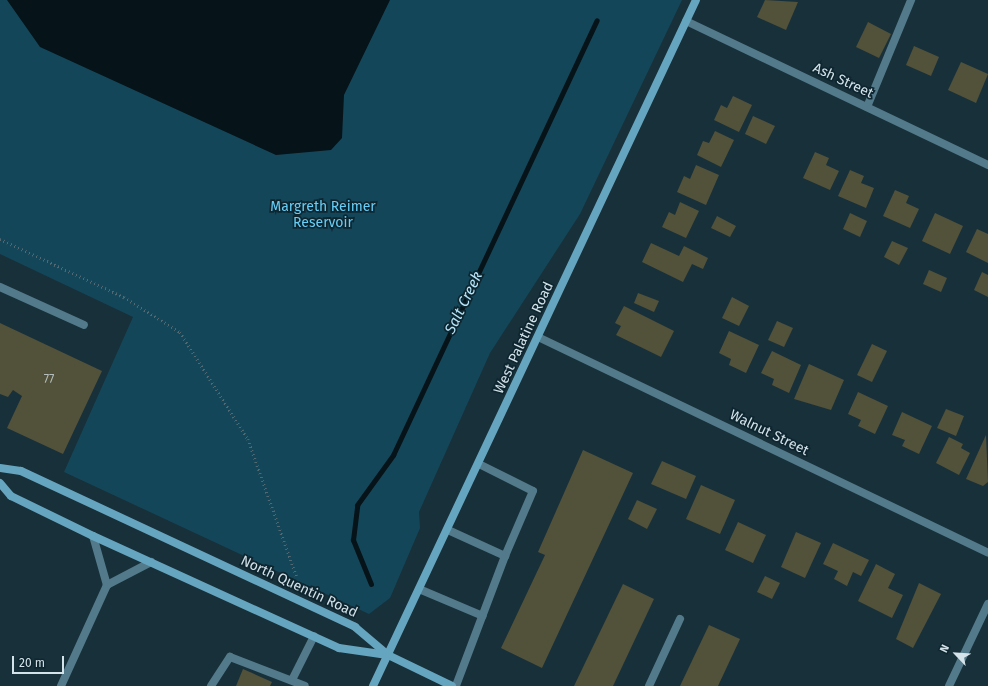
<!DOCTYPE html>
<style>
body{margin:0}
#map{position:relative;width:988px;height:686px;overflow:hidden;background:#18303a;font-family:"Fira Sans",sans-serif}
div>[style]{position:absolute}
[style*='--x']{left:calc(var(--x)*1px);top:calc(var(--y)*1px);width:calc(var(--w)*1px);rotate:calc(var(--a)*1deg)}
.green>*{inset:0;background:#144659}
.water>*{inset:0;background:#061319}
.stream>*{height:5px;margin:-2.5px;padding:0 2.5px;transform-origin:2.5px;border-radius:2.5px;background:#061319}
.building>*{inset:0;background:#52513a}
.path>*{height:2.5px;margin-top:-1.25px;transform-origin:0;background:repeating-linear-gradient(90deg,#536871 0 1px,transparent 0 4px)}
.service>*{height:8px;margin:-4px;padding:0 4px;transform-origin:4px;border-radius:4px;background:#537a8a}
.minor>*{height:8px;margin:-4px;padding:0 4px;transform-origin:4px;border-radius:4px;background:#537a8a}
.secondary>*{height:8px;margin:-4px;padding:0 4px;transform-origin:4px;border-radius:4px;background:#66a5bf}
span{translate:-50% -50%;white-space:nowrap;text-align:center;line-height:1.15;-webkit-text-stroke:3.5px #0e2630;paint-order:stroke}
.number-label{font-size:12px;color:#b4bebd}
.number-label span{-webkit-text-stroke-width:0}
.street-label{font-size:14px;color:#d4e2e9}
.park-label{font-size:14px;color:#66cef7}
.water-label{font-size:15px;color:#b5e4f9;font-style:italic}
.north{position:absolute;left:936px;top:634px;width:40px;height:40px;-webkit-text-stroke:3px #0e2630;paint-order:stroke;rotate:295deg;font-size:11px;font-weight:700;line-height:16px;text-align:center;color:#d4e2e9}
.north::after{content:'';display:block;margin:auto;width:14px;height:18px;background:#d4e2e9;clip-path:polygon(50% 0,100% 100%,50% 72%,0 100%)}
.scale{position:absolute;left:12px;top:656px;width:52px;height:18px;box-sizing:border-box;border:2px solid #d4e2e9;border-top:0;padding-left:5px;font-size:12px;line-height:14px;white-space:nowrap;color:#d4e2e9;-webkit-text-stroke:3px #0e2630;paint-order:stroke}
</style>
<div id="map">
<div class="green">
<i style="clip-path:polygon(0 0,682px 0,580px 214px,490px 353px,419px 512px,420px 528px,390px 598px,369px 614px,64px 472px,133px 317px,0 254px)"></i>
</div>
<div class="water">
<i style="clip-path:polygon(7px 0,390px 0,344px 95px,342px 138px,331px 150px,276px 155px,40px 47px)"></i>
</div>
<div class="stream">
<i style="--x:371;--y:584;--w:48;--a:-112.2"></i>
<i style="--x:353;--y:540;--w:35;--a:-83"></i>
<i style="--x:357;--y:505;--w:62;--a:-54.2"></i>
<i style="--x:393;--y:455;--w:480;--a:-64.9"></i>
</div>
<div class="building">
<i style="clip-path:polygon(765px 0,798px 2px,786px 30px,757px 17px)"></i>
<i style="clip-path:polygon(868px 22px,891px 34px,879px 58px,856px 47px)"></i>
<i style="clip-path:polygon(914px 46px,939px 57px,931px 76px,906px 65px)"></i>
<i style="clip-path:polygon(961px 62px,988px 74px,976px 103px,948px 90px)"></i>
<i style="clip-path:polygon(733px 96px,752px 105px,739px 132px,714px 120px,721px 105px,727px 108px)"></i>
<i style="clip-path:polygon(753px 116px,775px 126px,766px 144px,745px 134px)"></i>
<i style="clip-path:polygon(715px 131px,734px 140px,721px 167px,697px 155px,703px 141px,709px 143px)"></i>
<i style="clip-path:polygon(815px 152px,829px 158px,826px 165px,839px 171px,830px 190px,803px 178px)"></i>
<i style="clip-path:polygon(696px 165px,719px 175px,706px 205px,677px 192px,684px 176px,690px 179px)"></i>
<i style="clip-path:polygon(850px 170px,864px 176px,861px 183px,874px 188px,866px 208px,838px 196px)"></i>
<i style="clip-path:polygon(895px 190px,909px 196px,906px 203px,919px 209px,910px 228px,883px 216px)"></i>
<i style="clip-path:polygon(680px 202px,699px 211px,686px 238px,662px 227px,669px 212px,675px 215px)"></i>
<i style="clip-path:polygon(850px 213px,867px 221px,860px 237px,843px 229px)"></i>
<i style="clip-path:polygon(935px 213px,963px 226px,950px 254px,922px 241px)"></i>
<i style="clip-path:polygon(717px 216px,736px 226px,730px 237px,711px 228px)"></i>
<i style="clip-path:polygon(977px 229px,988px 234px,988px 263px,966px 252px)"></i>
<i style="clip-path:polygon(892px 241px,908px 248px,899px 265px,884px 257px)"></i>
<i style="clip-path:polygon(651px 243px,679px 256px,684px 246px,708px 258px,703px 269px,692px 264px,683px 282px,642px 262px)"></i>
<i style="clip-path:polygon(929px 270px,947px 278px,941px 292px,923px 284px)"></i>
<i style="clip-path:polygon(982px 272px,988px 275px,988px 297px,974px 290px)"></i>
<i style="clip-path:polygon(638px 293px,659px 301px,654px 312px,634px 303px)"></i>
<i style="clip-path:polygon(732px 297px,749px 306px,739px 326px,722px 318px)"></i>
<i style="clip-path:polygon(624px 306px,674px 331px,661px 357px,616px 335px,621px 326px,615px 323px)"></i>
<i style="clip-path:polygon(777px 321px,793px 328px,784px 347px,768px 340px)"></i>
<i style="clip-path:polygon(0 323px,102px 371px,63px 454px,7px 428px,22px 396px,13px 390px,8px 397px,0 394px)"></i>
<i style="clip-path:polygon(729px 331px,759px 345px,746px 373px,729px 365px,731px 359px,719px 353px)"></i>
<i style="clip-path:polygon(872px 344px,887px 351px,872px 382px,857px 375px)"></i>
<i style="clip-path:polygon(772px 351px,801px 365px,789px 393px,772px 385px,774px 379px,761px 373px)"></i>
<i style="clip-path:polygon(809px 364px,844px 380px,831px 410px,794px 399px)"></i>
<i style="clip-path:polygon(858px 392px,888px 406px,875px 434px,858px 426px,861px 420px,848px 414px)"></i>
<i style="clip-path:polygon(946px 409px,964px 416px,956px 436px,937px 428px)"></i>
<i style="clip-path:polygon(902px 412px,932px 426px,919px 454px,902px 446px,905px 440px,892px 435px)"></i>
<i style="clip-path:polygon(986px 435px,988px 482px,983px 486px,966px 479px)"></i>
<i style="clip-path:polygon(949px 437px,963px 444px,961px 448px,970px 453px,959px 475px,936px 463px)"></i>
<i style="clip-path:polygon(583px 450px,633px 473px,542px 668px,501px 648px,545px 555px,538px 552px)"></i>
<i style="clip-path:polygon(662px 461px,696px 476px,686px 499px,651px 484px)"></i>
<i style="clip-path:polygon(701px 485px,735px 500px,720px 534px,686px 519px)"></i>
<i style="clip-path:polygon(637px 500px,657px 509px,647px 529px,628px 519px)"></i>
<i style="clip-path:polygon(738px 522px,766px 535px,753px 563px,725px 550px)"></i>
<i style="clip-path:polygon(796px 532px,821px 543px,805px 578px,781px 567px)"></i>
<i style="clip-path:polygon(833px 543px,869px 560px,861px 576px,853px 572px,847px 586px,834px 579px,838px 571px,823px 564px)"></i>
<i style="clip-path:polygon(876px 564px,895px 574px,888px 588px,903px 595px,892px 618px,858px 601px)"></i>
<i style="clip-path:polygon(765px 576px,780px 583px,772px 599px,757px 592px)"></i>
<i style="clip-path:polygon(919px 583px,941px 594px,913px 648px,896px 639px)"></i>
<i style="clip-path:polygon(623px 584px,654px 599px,613px 686px,574px 686px)"></i>
<i style="clip-path:polygon(709px 625px,740px 639px,718px 686px,680px 686px)"></i>
<i style="clip-path:polygon(243px 669px,272px 682px,270px 686px,236px 686px)"></i>
</div>
<div class="path">
<i style="--x:0;--y:239;--w:137;--a:25.1"></i>
<i style="--x:124;--y:297;--w:66;--a:32"></i>
<i style="--x:180;--y:332;--w:127;--a:57.6"></i>
<i style="--x:248;--y:439;--w:146;--a:70.5"></i>
</div>
<div class="service">
<i style="--x:867;--y:107;--w:116;--a:-67.6"></i>
<i style="--x:0;--y:287;--w:92;--a:24.3"></i>
<i style="--x:479;--y:464;--w:60;--a:26.6"></i>
<i style="--x:533;--y:491;--w:71;--a:113.3"></i>
<i style="--x:448;--y:530;--w:63;--a:24.5"></i>
<i style="--x:505;--y:556;--w:139;--a:110.7"></i>
<i style="--x:419;--y:589;--w:69;--a:22.9"></i>
<i style="--x:292;--y:680;--w:49;--a:-63.4"></i>
<i style="--x:211;--y:686;--w:35;--a:-57"></i>
<i style="--x:230;--y:657;--w:80;--a:21.1"></i>
</div>
<div class="minor">
<i style="--x:686;--y:21;--w:335;--a:25.5"></i>
<i style="--x:538;--y:337;--w:499;--a:25.6"></i>
<i style="--x:93;--y:536;--w:51;--a:74.1"></i>
<i style="--x:61;--y:686;--w:111;--a:-65.5"></i>
<i style="--x:107;--y:585;--w:50;--a:-27.6"></i>
<i style="--x:649;--y:686;--w:74;--a:-65.2"></i>
<i style="--x:949;--y:686;--w:91;--a:-64.6"></i>
</div>
<div class="secondary">
<i style="--x:0;--y:468;--w:21;--a:8"></i>
<i style="--x:21;--y:471;--w:369;--a:25"></i>
<i style="--x:355;--y:627;--w:43;--a:40.3"></i>
<i style="--x:388;--y:655;--w:71;--a:25.8"></i>
<i style="--x:0;--y:483;--w:17;--a:50"></i>
<i style="--x:11;--y:496;--w:91;--a:26"></i>
<i style="--x:93;--y:536;--w:270;--a:24.5"></i>
<i style="--x:339;--y:648;--w:49;--a:8.3"></i>
<i style="--x:373;--y:686;--w:758;--a:-64.79"></i>
</div>
<div class="number-label">
<span style="left:49px;top:380px">77</span>
</div>
<div class="street-label">
<span style="left:843px;top:81px;rotate:25deg">Ash Street</span>
<span style="left:524px;top:338px;rotate:-65deg">West Palatine Road</span>
<span style="left:769px;top:433px;rotate:26deg">Walnut Street</span>
<span style="left:299px;top:587px;rotate:25deg">North Quentin Road</span>
</div>
<div class="park-label">
<span style="left:323px;top:215px">Margreth Reimer<br>Reservoir</span>
</div>
<div class="water-label">
<span style="left:464px;top:303px;rotate:-64deg">Salt Creek</span>
</div>
<div class="north">N</div>
<div class="scale">20 m</div>
</div>
